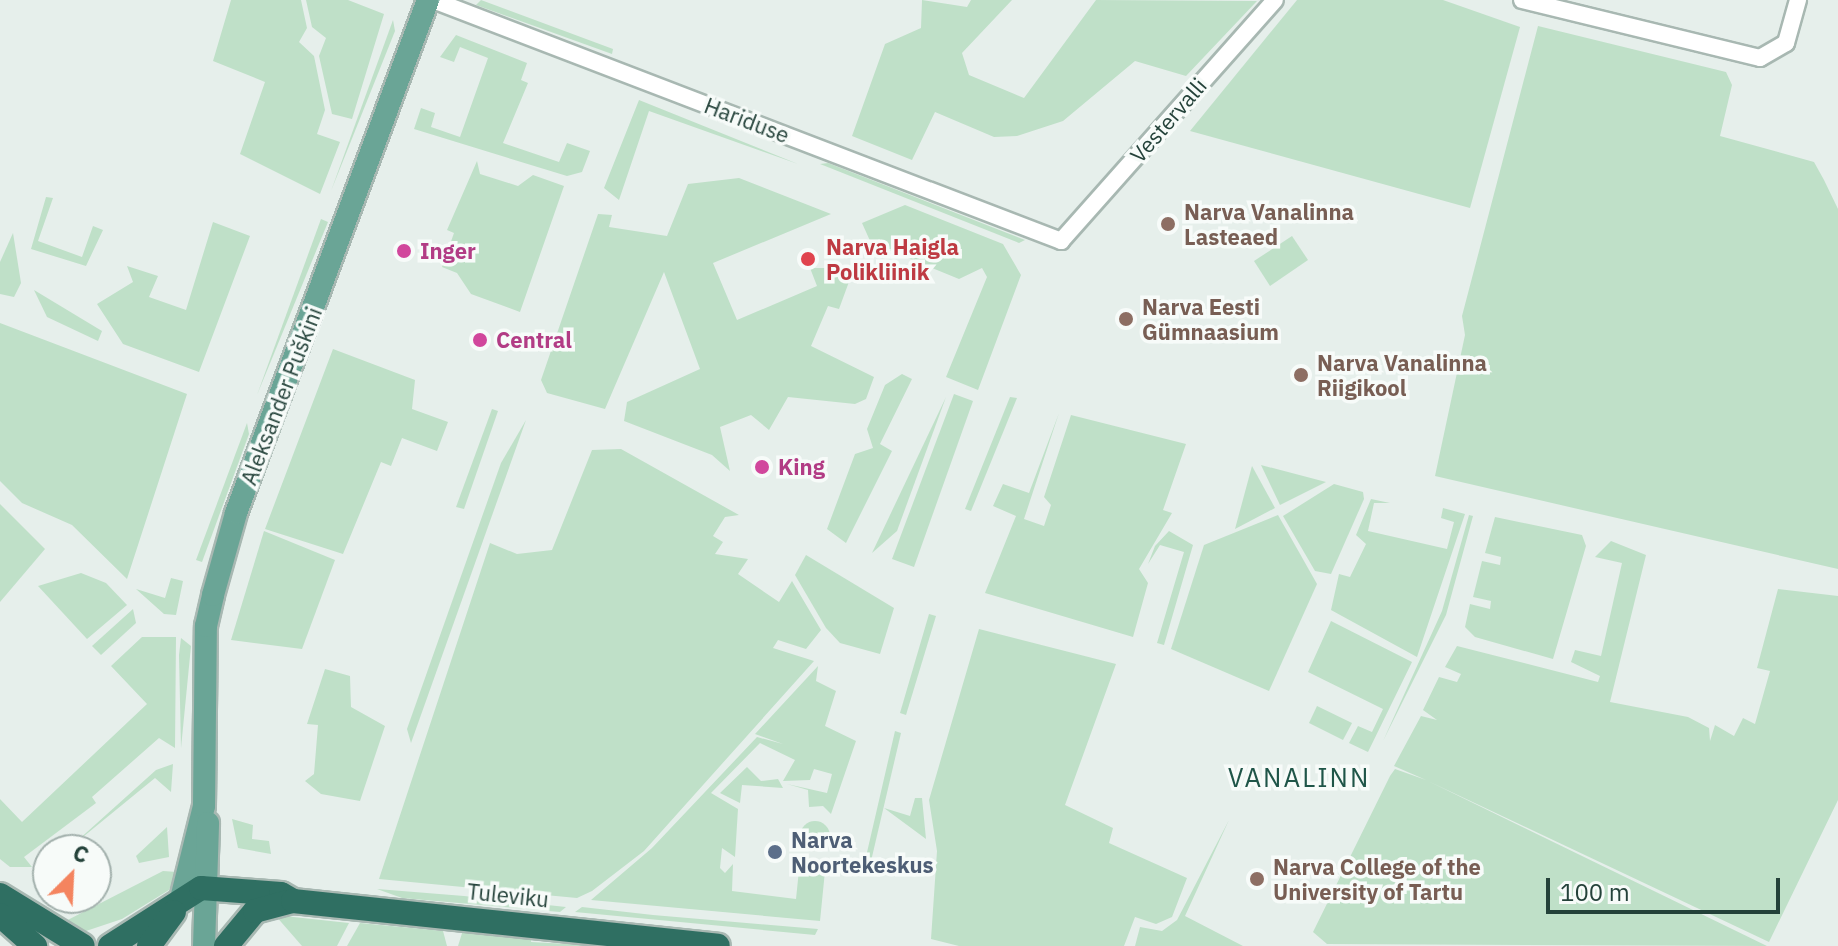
<!DOCTYPE html>
<meta charset="utf-8">
<style>
body{margin:0}
#map{position:relative;width:1838px;height:946px;overflow:hidden;background:#e6efeb;font-family:"IBM Plex Sans",sans-serif}
div>[style]{position:absolute}
[style*='--x']{left:calc(var(--x)*1px);top:calc(var(--y)*1px);width:calc(var(--w)*1px);rotate:calc(var(--a)*1deg)}
.green>*{inset:0;background:#bfe0c8}
.round{border-radius:50%}
.roads{filter:drop-shadow(2px 0 #a8b8b2) drop-shadow(-2px 0 #a8b8b2) drop-shadow(0 2px #a8b8b2) drop-shadow(0 -2px #a8b8b2)}
.minor>*{height:16px;margin:-8px;padding:0 8px;transform-origin:8px;border-radius:8px;background:#fff}
.major>*{height:22px;margin:-11px;padding:0 11px;transform-origin:11px;border-radius:11px;background:#6aa596}
.highway>*{height:24px;margin:-12px;padding:0 12px;transform-origin:12px;border-radius:12px;background:#2f6f62}
.dots>*{width:22px;height:22px;translate:-50% -50%;box-sizing:border-box;border:4px solid #f7fbf9;border-radius:50%}
span{translate:-50% -50%;white-space:nowrap;text-align:center;line-height:1.15;-webkit-text-stroke:7px #f7fbf9;paint-order:stroke}
.street-label{font-size:22px;color:#24423a}
.education-label{font-size:22px;color:#785e54;font-weight:700}
.left{translate:0 -50%;text-align:left}
.health-label{font-size:22px;color:#be3a42;font-weight:700}
.hotel-label{font-size:22px;color:#b23c85;font-weight:700}
.service-label{font-size:22px;color:#4e5e75;font-weight:700}
.quarter-label{font-size:26px;color:#1f5548;letter-spacing:2px}
.north{position:absolute;left:32px;top:834px;width:80px;height:80px;box-sizing:border-box;background:#f7fbf9;border:2px solid #a3b1ad;border-radius:50%;rotate:24deg;font-size:22px;font-weight:700;line-height:32px;text-align:center;color:#24423a}
.north::after{content:'';display:block;margin:auto;width:28px;height:36px;background:#f4845f;clip-path:polygon(50% 0,100% 100%,50% 72%,0 100%)}
.scale{position:absolute;left:1546px;top:878px;width:234px;height:36px;box-sizing:border-box;border:4px solid #24423a;border-top:0;padding-left:10px;font-size:24px;line-height:28px;white-space:nowrap;color:#24423a;-webkit-text-stroke:6px #f7fbf9;paint-order:stroke}
</style>
<div id="map">
<div class="green">
<i style="clip-path:polygon(231px 0,301px 0,307px 28px,299px 42px,314px 56px,325px 110px,317px 134px,340px 142px,320px 194px,240px 154px,265px 82px,213px 61px)"></i>
<i style="clip-path:polygon(306px 0,348px 0,384px 14px,352px 119px,332px 114px,319px 56px,326px 38px,312px 27px)"></i>
<i style="clip-path:polygon(481px 0,613px 49px,612px 54px,476px 5px)"></i>
<i style="clip-path:polygon(922px 0,967px 7px,971px 0,1012px 0,962px 53px,969px 75px,1024px 98px,1096px 0,1257px 1px,1186px 76px,1135px 61px,1063px 121px,1017px 136px,994px 137px,935px 112px,912px 160px,852px 136px,885px 44px,921px 28px)"></i>
<i style="clip-path:polygon(1297px 0,1443px 0,1520px 27px,1470px 208px,1190px 131px)"></i>
<i style="clip-path:polygon(393px 20px,395px 31px,331px 191px)"></i>
<i style="clip-path:polygon(1538px 26px,1726px 72px,1732px 85px,1720px 136px,1814px 162px,1824px 180px,1838px 209px,1838px 569px,1435px 476px,1465px 335px,1462px 316px)"></i>
<i style="clip-path:polygon(456px 35px,527px 63px,521px 80px,528px 83px,503px 143px,559px 162px,567px 143px,590px 151px,582px 172px,567px 176px,414px 129px,421px 108px,435px 113px,431px 127px,460px 137px,488px 58px,460px 47px,454px 62px,440px 57px)"></i>
<i style="clip-path:polygon(639px 100px,798px 164px,649px 111px,619px 200px,604px 188px)"></i>
<i style="clip-path:polygon(477px 161px,480px 174px,518px 186px,533px 175px,564px 186px,520px 312px,471px 294px,457px 273px,442px 267px,454px 233px,447px 230px)"></i>
<i style="clip-path:polygon(828px 163px,1025px 240px,1019px 243px,820px 164px)"></i>
<i style="clip-path:polygon(739px 178px,831px 214px,713px 263px,737px 320px,817px 286px,810px 268px,840px 268px,850px 279px,839px 309px,828px 306px,811px 346px,874px 377px,866px 399px,855px 404px,788px 397px,769px 430px,751px 415px,720px 427px,730px 471px,712px 455px,624px 421px,627px 402px,700px 369px,664px 272px,605px 409px,547px 393px,541px 380px,598px 214px,612px 215px,609px 227px,667px 236px,688px 184px)"></i>
<i style="clip-path:polygon(46px 197px,53px 198px,38px 241px,82px 257px,93px 226px,103px 230px,86px 266px,31px 249px)"></i>
<i style="clip-path:polygon(905px 205px,1003px 244px,1021px 275px,978px 390px,946px 377px,987px 277px,982px 268px,959px 279px,871px 243px,862px 223px)"></i>
<i style="clip-path:polygon(321px 219px,328px 222px,257px 395px)"></i>
<i style="clip-path:polygon(213px 222px,250px 236px,199px 372px,123px 344px,97px 304px,133px 282px,127px 266px,158px 276px,149px 297px,186px 310px)"></i>
<i style="clip-path:polygon(13px 233px,21px 283px,14px 297px,0 294px,0 262px)"></i>
<i style="clip-path:polygon(1292px 236px,1308px 260px,1270px 286px,1254px 261px)"></i>
<i style="clip-path:polygon(34px 290px,102px 331px,98px 341px,47px 317px)"></i>
<i style="clip-path:polygon(0 323px,187px 394px,127px 579px,72px 525px,22px 503px,0 481px)"></i>
<i style="clip-path:polygon(333px 349px,415px 380px,412px 409px,448px 422px,437px 451px,402px 438px,391px 466px,381px 462px,343px 554px,265px 529px)"></i>
<i style="clip-path:polygon(902px 374px,912px 379px,880px 444px,892px 451px,846px 543px,827px 529px,855px 454px,873px 448px,867px 429px,885px 385px)"></i>
<i style="clip-path:polygon(954px 394px,973px 401px,914px 567px,892px 559px)"></i>
<i style="clip-path:polygon(946px 397px,897px 531px,872px 553px)"></i>
<i style="clip-path:polygon(1010px 397px,1017px 398px,971px 511px,965px 509px)"></i>
<i style="clip-path:polygon(492px 409px,498px 411px,464px 509px,456px 507px)"></i>
<i style="clip-path:polygon(1059px 413px,1024px 519px,1044px 526px,1051px 505px,1044px 497px,1071px 415px,1186px 444px,1163px 510px,1172px 513px,1139px 569px,1148px 583px,1133px 637px,985px 593px,1016px 516px,993px 506px,1003px 484px,1029px 493px)"></i>
<i style="clip-path:polygon(526px 420px,411px 743px,407px 729px,501px 463px)"></i>
<i style="clip-path:polygon(247px 423px,249px 434px,202px 562px,196px 560px)"></i>
<i style="clip-path:polygon(621px 449px,739px 515px,725px 517px,713px 536px,723px 542px,715px 554px,748px 559px,738px 574px,779px 602px,792px 581px,821px 630px,806px 649px,778px 640px,773px 648px,814px 661px,644px 851px,592px 891px,577px 898px,379px 879px,490px 543px,517px 554px,552px 550px,592px 450px)"></i>
<i style="clip-path:polygon(1261px 465px,1326px 482px,1280px 505px)"></i>
<i style="clip-path:polygon(1252px 466px,1275px 508px,1235px 529px)"></i>
<i style="clip-path:polygon(1334px 484px,1363px 492px,1364px 499px,1331px 574px,1315px 571px,1283px 516px)"></i>
<i style="clip-path:polygon(1371px 499px,1390px 503px,1374px 503px,1368px 531px,1447px 549px,1454px 522px,1441px 518px,1443px 508px,1465px 514px,1417px 657px,1331px 610px,1339px 574px,1350px 577px,1366px 544px,1356px 535px)"></i>
<i style="clip-path:polygon(0 504px,45px 549px,0 602px)"></i>
<i style="clip-path:polygon(1278px 515px,1317px 584px,1269px 691px,1171px 649px,1204px 545px)"></i>
<i style="clip-path:polygon(1469px 515px,1473px 516px,1446px 615px,1383px 741px,1442px 611px)"></i>
<i style="clip-path:polygon(1495px 517px,1582px 535px,1586px 546px,1553px 659px,1475px 637px,1465px 627px,1470px 604px,1490px 609px,1491px 601px,1473px 597px,1482px 561px,1500px 565px,1501px 557px,1485px 553px)"></i>
<i style="clip-path:polygon(264px 531px,335px 560px,302px 649px,231px 640px)"></i>
<i style="clip-path:polygon(1169px 531px,1193px 545px,1164px 645px,1157px 643px,1184px 552px,1160px 545px,1148px 564px,1155px 546px)"></i>
<i style="clip-path:polygon(1611px 541px,1646px 555px,1610px 702px,1688px 717px,1709px 728px,1710px 741px,1715px 725px,1734px 736px,1743px 718px,1755px 724px,1770px 671px,1757px 668px,1778px 589px,1838px 596px,1838px 800px,1769px 942px,1428px 781px,1767px 946px,1327px 944px,1313px 932px,1390px 776px,1395px 769px,1426px 780px,1394px 766px,1421px 716px,1437px 720px,1423px 710px,1439px 677px,1457px 682px,1461px 674px,1445px 667px,1457px 646px,1598px 682px,1600px 676px,1571px 662px,1575px 650px,1601px 656px,1622px 563px,1595px 557px)"></i>
<i style="clip-path:polygon(806px 555px,894px 608px,880px 654px,840px 643px,826px 628px,795px 575px)"></i>
<i style="clip-path:polygon(81px 573px,106px 583px,127px 605px,87px 639px,38px 586px)"></i>
<i style="clip-path:polygon(171px 578px,183px 581px,176px 615px,164px 614px,136px 589px,165px 598px)"></i>
<i style="clip-path:polygon(133px 609px,136px 623px,101px 655px,92px 646px)"></i>
<i style="clip-path:polygon(929px 614px,936px 616px,906px 715px,900px 713px)"></i>
<i style="clip-path:polygon(1331px 621px,1412px 662px,1368px 752px,1349px 743px,1358px 726px,1372px 732px,1383px 709px,1308px 672px)"></i>
<i style="clip-path:polygon(979px 629px,1116px 664px,1065px 805px,1113px 828px,1109px 843px,1187px 878px,1172px 917px,1156px 924px,1135px 917px,1124px 946px,959px 946px,931px 939px,937px 851px,929px 800px)"></i>
<i style="clip-path:polygon(142px 637px,176px 637px,175px 748px,159px 738px,92px 797px,96px 803px,24px 857px,32px 867px,10px 867px,0 859px,0 799px,22px 822px,147px 704px,111px 666px)"></i>
<i style="clip-path:polygon(181px 638px,191px 646px,181px 748px,179px 655px)"></i>
<i style="clip-path:polygon(818px 666px,816px 681px,836px 691px,825px 726px,856px 741px,831px 814px,823px 806px,809px 807px,808px 790px,787px 784px,827px 793px,832px 774px,814px 769px,810px 780px,783px 781px,795px 760px,760px 743px,711px 793px,738px 809px,735px 857px,722px 848px,720px 868px,725px 873px,733px 864px,732px 891px,796px 899px,800px 860px,826px 861px,820px 921px,591px 900px,652px 848px,757px 737px,783px 744px,755px 734px)"></i>
<i style="clip-path:polygon(325px 669px,350px 676px,351px 707px,385px 726px,360px 801px,321px 794px,305px 781px,314px 774px,318px 725px,307px 724px)"></i>
<i style="clip-path:polygon(1317px 706px,1352px 723px,1343px 740px,1309px 723px)"></i>
<i style="clip-path:polygon(895px 731px,901px 733px,868px 874px,862px 874px)"></i>
<i style="clip-path:polygon(173px 764px,171px 792px,155px 778px,67px 850px,156px 770px)"></i>
<i style="clip-path:polygon(747px 767px,761px 781px,778px 779px,783px 788px,742px 785px,740px 803px,720px 793px)"></i>
<i style="clip-path:polygon(915px 798px,922px 798px,926px 839px,884px 808px,910px 816px)"></i>
<i style="clip-path:polygon(232px 819px,253px 825px,252px 839px,269px 841px,271px 854px,238px 848px)"></i>
<i style="clip-path:polygon(1229px 820px,1185px 916px,1243px 946px,1135px 946px,1140px 927px,1162px 931px,1177px 920px)"></i>
<i class="round" style="left:800px;top:821px;width:30px;height:30px"></i>
<i style="clip-path:polygon(167px 827px,169px 857px,139px 863px,136px 856px)"></i>
<i style="clip-path:polygon(163px 871px,177px 872px,169px 890px,122px 919px,80px 933px,58px 925px)"></i>
<i style="clip-path:polygon(377px 889px,464px 896px,566px 907px,560px 912px,402px 898px)"></i>
<i style="clip-path:polygon(582px 907px,653px 915px,818px 929px,815px 935px,575px 912px)"></i>
<i style="clip-path:polygon(275px 915px,349px 923px,337px 946px,302px 946px)"></i>
<i style="clip-path:polygon(360px 923px,443px 931px,447px 946px,347px 946px)"></i>
<i style="clip-path:polygon(463px 930px,532px 936px,531px 942px,606px 946px,458px 946px)"></i>
</div>
<div class="roads">
<div class="minor">
<i style="--x:433;--y:0;--w:673;--a:20.99"></i>
<i style="--x:1061;--y:241;--w:322;--a:-48.4"></i>
<i style="--x:1522;--y:0;--w:245;--a:13.7"></i>
<i style="--x:1760;--y:58;--w:30;--a:-30"></i>
<i style="--x:1786;--y:43;--w:45;--a:-74.4"></i>
</div>
<div class="major">
<i style="--x:182;--y:895;--w:92;--a:-76.1"></i>
<i style="--x:204;--y:806;--w:180;--a:-89.4"></i>
<i style="--x:206;--y:626;--w:32;--a:-77"></i>
<i style="--x:213;--y:595;--w:85;--a:-74.3"></i>
<i style="--x:236;--y:513;--w:548;--a:-69.48"></i>
<i style="--x:204;--y:946;--w:123;--a:-88.1"></i>
</div>
<div class="highway">
<i style="--x:0;--y:895;--w:97;--a:31.6"></i>
<i style="--x:0;--y:915;--w:47;--a:41.5"></i>
<i style="--x:110;--y:946;--w:108;--a:-32.5"></i>
<i style="--x:201;--y:888;--w:80;--a:4.3"></i>
<i style="--x:281;--y:894;--w:14;--a:30"></i>
<i style="--x:149;--y:946;--w:42;--a:-53.7"></i>
<i style="--x:226;--y:946;--w:45;--a:-50.4"></i>
<i style="--x:255;--y:911;--w:39;--a:-15"></i>
<i style="--x:293;--y:901;--w:427;--a:6"></i>
</div>
</div>
<div class="dots">
<i style="left:1168px;top:224px;background:#8d6e63"></i>
<i style="left:404px;top:251px;background:#d1479c"></i>
<i style="left:808px;top:259px;background:#e0444e"></i>
<i style="left:1126px;top:319px;background:#8d6e63"></i>
<i style="left:480px;top:340px;background:#d1479c"></i>
<i style="left:1301px;top:375px;background:#8d6e63"></i>
<i style="left:762px;top:467px;background:#d1479c"></i>
<i style="left:775px;top:852px;background:#5c6f8a"></i>
<i style="left:1257px;top:879px;background:#8d6e63"></i>
</div>
<div class="street-label">
<span style="left:747px;top:120px;rotate:21deg">Hariduse</span>
<span style="left:1168px;top:120px;rotate:-49deg">Vestervalli</span>
<span style="left:281px;top:396px;rotate:-69deg">Aleksander Puškini</span>
<span style="left:508px;top:895px;rotate:6deg">Tuleviku</span>
</div>
<div class="education-label">
<span class="left" style="left:1184px;top:224px">Narva Vanalinna<br>Lasteaed</span>
<span class="left" style="left:1142px;top:319px">Narva Eesti<br>Gümnaasium</span>
<span class="left" style="left:1317px;top:375px">Narva Vanalinna<br>Riigikool</span>
<span class="left" style="left:1273px;top:879px">Narva College of the<br>University of Tartu</span>
</div>
<div class="health-label">
<span class="left" style="left:826px;top:259px">Narva Haigla<br>Polikliinik</span>
</div>
<div class="hotel-label">
<span class="left" style="left:420px;top:251px">Inger</span>
<span class="left" style="left:496px;top:340px">Central</span>
<span class="left" style="left:778px;top:467px">King</span>
</div>
<div class="service-label">
<span class="left" style="left:791px;top:852px">Narva<br>Noortekeskus</span>
</div>
<div class="quarter-label">
<span style="left:1299px;top:778px">VANALINN</span>
</div>
<div class="north">С</div>
<div class="scale">100 m</div>
</div>
